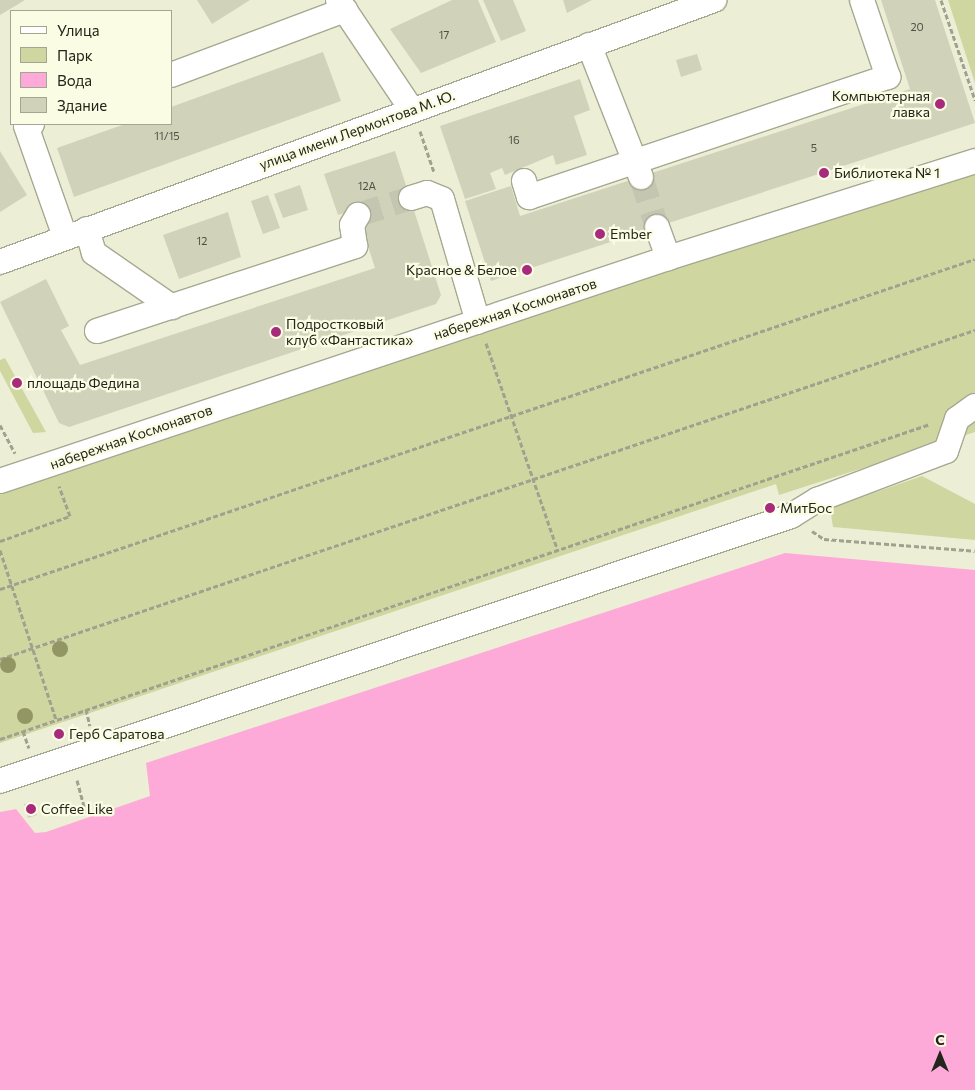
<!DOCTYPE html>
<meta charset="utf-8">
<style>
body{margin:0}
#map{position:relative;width:975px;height:1090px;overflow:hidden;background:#ecefd6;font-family:Commissioner,sans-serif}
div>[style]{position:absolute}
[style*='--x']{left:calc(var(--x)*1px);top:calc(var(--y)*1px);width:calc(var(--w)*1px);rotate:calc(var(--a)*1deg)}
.green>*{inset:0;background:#d0d6a0}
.water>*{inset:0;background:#feaad8}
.building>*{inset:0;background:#d0d3ba}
.minor-tunnel>*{height:24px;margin-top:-12px;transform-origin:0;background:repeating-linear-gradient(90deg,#c4c6b1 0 24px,transparent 0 36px)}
.path>*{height:3px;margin-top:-1.5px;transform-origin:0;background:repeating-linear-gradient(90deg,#a0a28f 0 5px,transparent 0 7.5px)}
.roads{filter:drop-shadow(1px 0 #a6a991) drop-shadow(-1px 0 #a6a991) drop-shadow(0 1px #a6a991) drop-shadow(0 -1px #a6a991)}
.minor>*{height:24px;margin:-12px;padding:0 12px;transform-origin:12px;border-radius:12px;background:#fff}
.trees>*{width:16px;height:16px;margin:-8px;border-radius:50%;background:#929664}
.dots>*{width:14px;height:14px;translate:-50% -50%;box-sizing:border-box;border:2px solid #fafde3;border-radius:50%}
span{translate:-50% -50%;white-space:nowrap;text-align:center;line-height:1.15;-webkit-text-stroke:4.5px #fafde3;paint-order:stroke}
.number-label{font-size:11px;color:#4e5043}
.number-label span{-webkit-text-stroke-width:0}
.poi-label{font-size:14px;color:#23241b}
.right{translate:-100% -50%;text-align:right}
.left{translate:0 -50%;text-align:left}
.street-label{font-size:14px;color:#23241b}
.legend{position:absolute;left:10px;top:10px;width:162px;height:115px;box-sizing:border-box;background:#fafde3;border:1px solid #a4a693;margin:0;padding:6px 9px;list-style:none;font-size:15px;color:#23241b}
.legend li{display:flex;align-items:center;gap:10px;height:25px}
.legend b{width:25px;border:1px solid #a4a693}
.north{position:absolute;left:915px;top:1030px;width:50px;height:50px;-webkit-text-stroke:4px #fafde3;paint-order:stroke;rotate:0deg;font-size:14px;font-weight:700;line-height:20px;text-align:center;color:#23241b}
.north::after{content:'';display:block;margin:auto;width:18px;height:22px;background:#23241b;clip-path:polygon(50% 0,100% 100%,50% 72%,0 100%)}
</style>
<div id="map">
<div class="green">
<i style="clip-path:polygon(948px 0,975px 0,975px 83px)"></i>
<i style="clip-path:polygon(975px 169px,975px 432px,779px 495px,776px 484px,0 743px,0 493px)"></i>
<i style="clip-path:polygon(5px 358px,46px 432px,33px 433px,0 371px,0 360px)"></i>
<i style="clip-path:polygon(922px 476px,975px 504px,975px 540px,833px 527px,830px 508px)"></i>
</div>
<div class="water">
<i style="clip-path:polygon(785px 553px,975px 570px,975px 1090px,0 1090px,0 812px,16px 809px,35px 833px,46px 832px,150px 796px,146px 763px)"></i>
</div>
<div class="building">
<i style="clip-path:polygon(0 0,25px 0,0 15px)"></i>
<i style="clip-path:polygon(197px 0,250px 0,212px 24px)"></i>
<i style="clip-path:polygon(452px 0,478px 0,496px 42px,421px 73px,390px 29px)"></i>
<i style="clip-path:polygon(483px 0,513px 0,526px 31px,501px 41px)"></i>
<i style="clip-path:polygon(563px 0,592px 0,567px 13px)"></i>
<i style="clip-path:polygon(881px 0,935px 0,975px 123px,491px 281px,465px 201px,511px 186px,520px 216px,910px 89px)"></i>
<i style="clip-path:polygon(323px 52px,341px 101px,74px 197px,57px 148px,125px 124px,171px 124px,171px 107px)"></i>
<i style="clip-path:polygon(697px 54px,702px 70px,681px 77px,676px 60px)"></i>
<i style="clip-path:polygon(580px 79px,590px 110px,574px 116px,587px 155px,556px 165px,553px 155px,505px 175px,502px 168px,490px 173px,496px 189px,465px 199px,440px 126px)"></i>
<i style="clip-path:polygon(0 151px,27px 195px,0 212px)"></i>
<i style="clip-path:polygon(395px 151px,441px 295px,436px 304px,69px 427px,59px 423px,0 302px,46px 279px,69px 326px,61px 330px,80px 365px,375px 268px,356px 209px,338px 215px,324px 174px)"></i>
<i style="clip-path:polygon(300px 185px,308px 210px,283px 218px,274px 194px)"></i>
<i style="clip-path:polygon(268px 195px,280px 228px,263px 234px,251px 201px)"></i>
<i style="clip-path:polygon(228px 212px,241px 257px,179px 279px,163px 235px)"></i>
<i style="clip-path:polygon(34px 802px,37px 815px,28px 818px,24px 804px)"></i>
</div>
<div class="minor-tunnel">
<i style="--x:641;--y:177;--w:52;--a:72.3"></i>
<i style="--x:358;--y:215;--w:56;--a:-17.8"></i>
</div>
<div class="path">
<i style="--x:941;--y:0;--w:106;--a:71.2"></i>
<i style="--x:420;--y:131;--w:43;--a:71.1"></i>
<i style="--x:486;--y:343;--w:220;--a:70.9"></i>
<i style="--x:0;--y:425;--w:32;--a:62"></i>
<i style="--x:812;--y:531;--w:14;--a:34"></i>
<i style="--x:824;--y:539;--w:151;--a:4.5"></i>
<i style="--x:0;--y:541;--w:74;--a:-19.7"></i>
<i style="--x:70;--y:516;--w:32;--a:-110"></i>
<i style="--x:0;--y:550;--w:178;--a:71.7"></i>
<i style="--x:0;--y:589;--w:1029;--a:-18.7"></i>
<i style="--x:0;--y:659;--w:1029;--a:-18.65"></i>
<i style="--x:86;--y:709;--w:17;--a:77"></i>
<i style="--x:23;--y:731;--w:18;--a:71"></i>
<i style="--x:0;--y:739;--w:982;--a:-18.71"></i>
<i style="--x:77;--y:780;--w:34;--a:75"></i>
</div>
<div class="roads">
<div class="minor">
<i style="--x:338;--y:0;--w:133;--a:56.1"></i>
<i style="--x:589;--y:45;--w:142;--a:68.5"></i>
<i style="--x:171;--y:75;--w:186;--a:-20.5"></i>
<i style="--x:32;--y:124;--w:6;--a:162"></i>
<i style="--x:26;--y:126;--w:118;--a:70.6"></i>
<i style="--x:524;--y:181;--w:17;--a:73"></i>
<i style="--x:529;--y:197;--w:379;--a:-18.5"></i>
<i style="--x:888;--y:77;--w:81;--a:-108.7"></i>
<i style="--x:411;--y:198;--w:17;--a:-17"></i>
<i style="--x:427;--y:193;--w:16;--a:22"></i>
<i style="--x:442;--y:199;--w:128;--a:73.7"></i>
<i style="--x:657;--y:227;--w:33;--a:70"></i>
<i style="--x:87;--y:229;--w:25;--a:74"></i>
<i style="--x:94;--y:253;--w:95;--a:34.7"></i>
<i style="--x:0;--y:262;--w:761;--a:-20.15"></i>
<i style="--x:97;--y:331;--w:272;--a:-18.2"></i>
<i style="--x:355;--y:246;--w:21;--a:-98"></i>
<i style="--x:352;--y:225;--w:12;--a:-59"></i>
<i style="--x:0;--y:481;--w:704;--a:-18.46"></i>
<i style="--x:668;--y:258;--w:322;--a:-17.5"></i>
<i style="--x:0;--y:781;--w:834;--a:-18.52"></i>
<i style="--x:791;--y:516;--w:31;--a:-32"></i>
<i style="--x:817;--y:500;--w:138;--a:-20.8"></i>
<i style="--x:946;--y:451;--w:34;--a:-71"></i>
<i style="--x:957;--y:419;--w:22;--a:-36"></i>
</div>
</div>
<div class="trees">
<i style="left:60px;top:649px"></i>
<i style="left:8px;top:665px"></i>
<i style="left:25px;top:716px"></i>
</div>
<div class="dots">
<i style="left:940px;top:104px;background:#a72a7b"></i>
<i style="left:824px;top:173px;background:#a72a7b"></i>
<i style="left:600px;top:234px;background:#a72a7b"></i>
<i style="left:527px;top:270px;background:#a72a7b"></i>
<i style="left:276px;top:332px;background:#a72a7b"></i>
<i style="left:17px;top:383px;background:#a72a7b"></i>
<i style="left:770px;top:508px;background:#a72a7b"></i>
<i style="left:59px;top:734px;background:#a72a7b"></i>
<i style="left:31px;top:809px;background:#a72a7b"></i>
</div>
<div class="number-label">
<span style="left:917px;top:27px">20</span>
<span style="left:444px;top:35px">17</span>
<span style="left:167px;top:136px">11/15</span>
<span style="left:514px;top:140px">16</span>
<span style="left:814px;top:148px">5</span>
<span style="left:367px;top:186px">12А</span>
<span style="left:202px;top:241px">12</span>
</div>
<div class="poi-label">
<span class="right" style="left:930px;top:104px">Компьютерная<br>лавка</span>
<span class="left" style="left:834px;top:173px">Библиотека № 1</span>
<span class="left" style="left:610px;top:234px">Ember</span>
<span class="right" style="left:517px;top:270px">Красное &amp; Белое</span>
<span class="left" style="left:286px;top:332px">Подростковый<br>клуб «Фантастика»</span>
<span class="left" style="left:27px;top:383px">площадь Федина</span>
<span class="left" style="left:780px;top:508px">МитБос</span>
<span class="left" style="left:69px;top:734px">Герб Саратова</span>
<span class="left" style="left:41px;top:809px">Coffee Like</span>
</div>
<div class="street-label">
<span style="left:357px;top:130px;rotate:-20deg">улица имени Лермонтова М. Ю.</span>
<span style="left:515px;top:309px;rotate:-18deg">набережная Космонавтов</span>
<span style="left:131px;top:437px;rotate:-19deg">набережная Космонавтов</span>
</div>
<ul class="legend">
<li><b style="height:6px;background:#fff"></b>Улица</li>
<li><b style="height:14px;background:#d0d6a0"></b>Парк</li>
<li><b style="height:14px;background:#feaad8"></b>Вода</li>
<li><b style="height:14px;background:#d0d3ba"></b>Здание</li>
</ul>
<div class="north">С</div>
</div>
